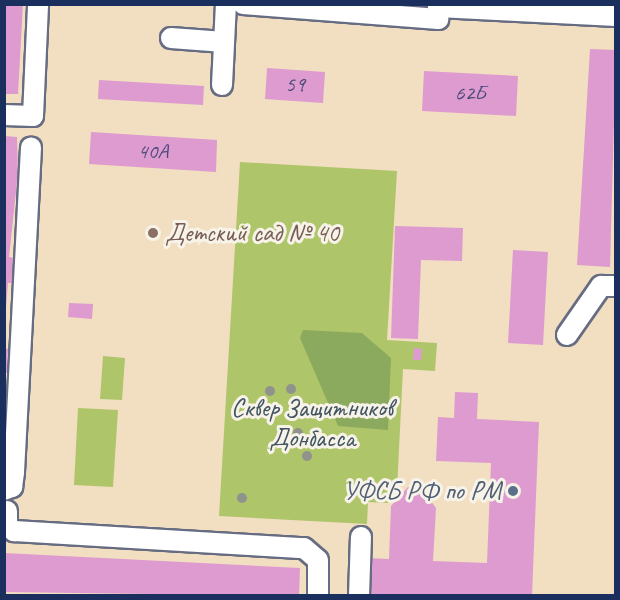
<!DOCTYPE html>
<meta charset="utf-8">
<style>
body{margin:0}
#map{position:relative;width:620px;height:600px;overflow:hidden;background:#f2dec1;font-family:Caveat,sans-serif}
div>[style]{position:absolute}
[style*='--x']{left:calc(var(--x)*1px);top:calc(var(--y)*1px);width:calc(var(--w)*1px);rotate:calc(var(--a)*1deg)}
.green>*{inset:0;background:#afc569}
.forest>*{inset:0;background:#8baa5d}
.building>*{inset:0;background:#dd9bcf}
.roads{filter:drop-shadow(2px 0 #666c81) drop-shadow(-2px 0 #666c81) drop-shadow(0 2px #666c81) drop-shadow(0 -2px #666c81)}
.minor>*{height:20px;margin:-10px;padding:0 10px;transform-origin:10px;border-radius:10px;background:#fff}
.trees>*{width:10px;height:10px;margin:-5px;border-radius:50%;background:#90928c}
.dots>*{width:16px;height:16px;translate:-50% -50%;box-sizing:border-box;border:3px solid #f7f3e8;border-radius:50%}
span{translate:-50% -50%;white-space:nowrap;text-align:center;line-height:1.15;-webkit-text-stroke:6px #f7f3e8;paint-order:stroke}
.number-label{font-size:22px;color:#4c4a7a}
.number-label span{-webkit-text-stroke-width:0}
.education-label{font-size:26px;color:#785e54}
.left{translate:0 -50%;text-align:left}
.park-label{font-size:26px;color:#405461}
.service-label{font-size:26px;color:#4e5e75}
.right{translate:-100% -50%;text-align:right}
.frame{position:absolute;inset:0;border:6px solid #1b2f5e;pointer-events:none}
</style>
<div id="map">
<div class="green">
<i style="clip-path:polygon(240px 162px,397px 171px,387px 340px,437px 343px,435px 371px,403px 369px,397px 489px,388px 503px,368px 502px,367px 524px,219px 516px)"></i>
<i style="clip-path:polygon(103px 356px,125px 358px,122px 400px,100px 399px)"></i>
<i style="clip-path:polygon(78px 408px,118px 410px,113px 487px,74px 485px)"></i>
</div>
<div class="forest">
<i style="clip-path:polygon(303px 330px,362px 333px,391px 358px,388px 430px,338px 426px,300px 338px)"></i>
</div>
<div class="building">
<i style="clip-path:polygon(4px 4px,23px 4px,18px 94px,4px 94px)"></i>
<i style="clip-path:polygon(395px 4px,421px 4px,420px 8px,395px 6px)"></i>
<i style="clip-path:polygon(590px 49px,616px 50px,610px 267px,577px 265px)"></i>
<i style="clip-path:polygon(267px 68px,325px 72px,323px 103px,265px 99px)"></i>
<i style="clip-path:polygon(424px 71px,518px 76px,516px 116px,422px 111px)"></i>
<i style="clip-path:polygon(99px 80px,204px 86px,203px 105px,98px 99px)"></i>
<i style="clip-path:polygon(91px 132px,217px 140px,216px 172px,89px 164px)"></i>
<i style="clip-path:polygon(4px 136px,17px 137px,18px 173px,9px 257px,15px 258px,14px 283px,8px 283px,6px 308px)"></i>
<i style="clip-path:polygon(395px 226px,463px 228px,462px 261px,421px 260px,418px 339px,391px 338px)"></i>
<i style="clip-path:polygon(513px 250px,548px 252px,543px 345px,508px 343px)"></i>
<i style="clip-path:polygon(69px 303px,93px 304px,92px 319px,68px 317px)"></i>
<i style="clip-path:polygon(4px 348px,8px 349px,7px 373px,4px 373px)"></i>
<i style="clip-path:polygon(414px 348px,422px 349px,421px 360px,413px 360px)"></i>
<i style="clip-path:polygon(455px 392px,478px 393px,477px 419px,539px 422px,532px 596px,365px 596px,366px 558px,389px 559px,391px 506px,408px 487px,421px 488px,436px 508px,433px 561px,487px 563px,491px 463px,436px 461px,438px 417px,454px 418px)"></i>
<i style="clip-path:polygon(4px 553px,300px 568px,299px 596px,4px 592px)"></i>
</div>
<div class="roads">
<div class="minor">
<i style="--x:243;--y:4;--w:196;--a:4.4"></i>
<i style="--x:438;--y:19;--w:12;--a:-90"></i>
<i style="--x:438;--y:7;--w:178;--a:2.9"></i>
<i style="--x:171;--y:38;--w:53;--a:4.3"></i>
<i style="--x:222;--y:85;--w:81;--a:-87.2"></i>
<i style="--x:4;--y:115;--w:29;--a:2"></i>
<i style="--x:33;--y:116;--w:112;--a:-87.4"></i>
<i style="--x:567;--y:335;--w:60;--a:-55.2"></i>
<i style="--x:601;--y:286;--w:15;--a:0"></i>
<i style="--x:4;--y:490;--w:9;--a:-21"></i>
<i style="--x:12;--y:487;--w:15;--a:-82"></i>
<i style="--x:14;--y:472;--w:325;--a:-87"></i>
<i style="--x:7;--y:511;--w:15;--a:90"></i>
<i style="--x:7;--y:526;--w:9;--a:36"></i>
<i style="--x:14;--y:531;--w:290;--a:3.4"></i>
<i style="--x:304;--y:548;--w:18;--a:41"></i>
<i style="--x:318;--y:560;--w:36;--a:90"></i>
<i style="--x:359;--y:596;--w:59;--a:-88.1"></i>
</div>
</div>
<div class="trees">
<i style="left:291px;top:389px"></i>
<i style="left:270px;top:391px"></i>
<i style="left:298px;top:433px"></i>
<i style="left:307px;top:456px"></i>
<i style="left:242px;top:498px"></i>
</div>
<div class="dots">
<i style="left:153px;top:233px;background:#8d6e63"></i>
<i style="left:513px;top:491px;background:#5c6f8a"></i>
</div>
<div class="number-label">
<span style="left:295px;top:85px">59</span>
<span style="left:470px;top:94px">62Б</span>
<span style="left:153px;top:152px">40А</span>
</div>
<div class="education-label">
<span class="left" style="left:165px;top:233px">Детский сад № 40</span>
</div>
<div class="park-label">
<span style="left:312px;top:423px">Сквер Защитников<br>Донбасса</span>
</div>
<div class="service-label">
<span class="right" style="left:501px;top:491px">УФСБ РФ по РМ</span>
</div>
<div class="frame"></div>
</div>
